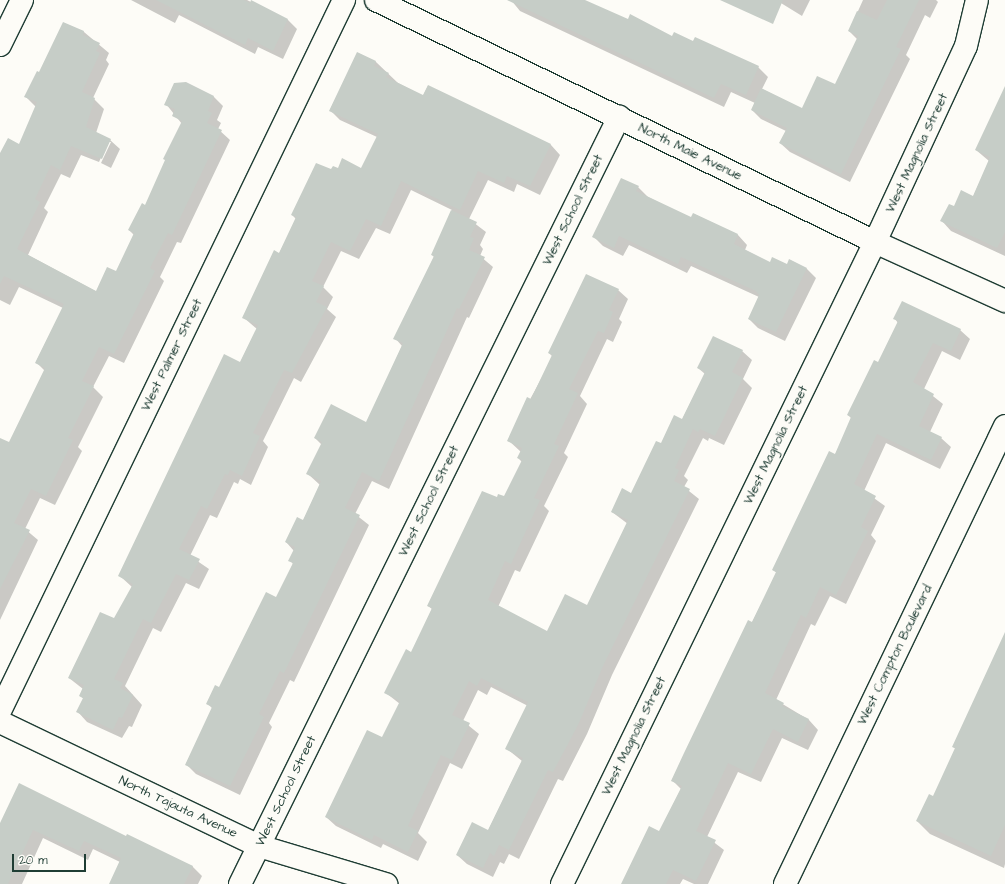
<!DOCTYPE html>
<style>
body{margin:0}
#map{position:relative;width:1005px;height:884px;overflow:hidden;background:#fdfcf7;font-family:"Architects Daughter",sans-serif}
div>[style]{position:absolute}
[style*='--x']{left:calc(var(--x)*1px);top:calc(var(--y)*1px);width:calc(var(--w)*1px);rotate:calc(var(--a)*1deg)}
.shadow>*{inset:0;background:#0003}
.building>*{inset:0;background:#c6cdc7}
.roads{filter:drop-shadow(1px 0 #1f3d34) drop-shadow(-1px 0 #1f3d34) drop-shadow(0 1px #1f3d34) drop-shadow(0 -1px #1f3d34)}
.minor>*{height:22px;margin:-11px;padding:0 11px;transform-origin:11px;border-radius:11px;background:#fdfcf7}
.major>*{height:22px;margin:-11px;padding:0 11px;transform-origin:11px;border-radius:11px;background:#fdfcf7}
span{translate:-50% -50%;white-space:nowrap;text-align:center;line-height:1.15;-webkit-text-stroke:3px #fdfcf7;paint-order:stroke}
.street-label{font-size:13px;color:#1f3d34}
.scale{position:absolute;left:12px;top:854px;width:74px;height:18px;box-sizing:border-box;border:2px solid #1f3d34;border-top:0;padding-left:5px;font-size:12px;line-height:14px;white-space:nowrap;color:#1f3d34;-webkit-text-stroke:3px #fdfcf7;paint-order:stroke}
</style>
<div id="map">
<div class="shadow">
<i style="clip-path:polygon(131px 0,247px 0,288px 20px,297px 29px,283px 59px,258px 47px,255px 54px,179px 15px,175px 23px)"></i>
<i style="clip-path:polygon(511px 0,583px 0,612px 14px,673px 37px,693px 42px,695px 38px,758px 67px,768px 77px,762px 89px,802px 109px,835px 86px,858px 40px,849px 31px,863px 0,936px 0,938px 2px,930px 18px,925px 15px,906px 55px,910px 59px,850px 182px,790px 152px,780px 143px,786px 131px,761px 119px,752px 110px,755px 103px,731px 92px,724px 107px,520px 11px)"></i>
<i style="clip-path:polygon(776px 0,810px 0,802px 16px)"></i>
<i style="clip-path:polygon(64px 23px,84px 32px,109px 53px,106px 60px,109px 64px,93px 98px,104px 109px,96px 133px,110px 140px,120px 149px,111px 168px,101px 163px,111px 142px,108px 142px,99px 162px,81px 155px,70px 178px,61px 174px,44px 208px,48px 212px,28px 255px,97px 292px,117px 272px,134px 235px,129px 230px,146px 206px,182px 124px,166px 104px,185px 83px,214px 97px,223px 106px,217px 120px,221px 123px,218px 129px,230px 140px,181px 243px,177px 242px,160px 277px,164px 281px,124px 363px,109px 356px,93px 387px,103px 397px,78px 447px,82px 451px,55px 505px,40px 498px,25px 529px,38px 540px,0 620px,0 463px,45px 371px,36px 362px,63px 308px,19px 287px,10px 305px,0 300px,0 156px,20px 145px,36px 107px,26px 97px,40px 73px)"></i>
<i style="clip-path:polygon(358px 53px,376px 62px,398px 83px,423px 96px,428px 86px,551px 145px,560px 155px,540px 195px,517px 184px,514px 192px,488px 180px,469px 219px,486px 232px,480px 245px,483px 249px,480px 256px,493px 267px,469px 318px,467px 317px,389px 489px,372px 481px,355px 514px,369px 525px,294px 682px,290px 680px,269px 723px,272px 727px,240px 795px,196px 774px,186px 764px,213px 709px,207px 703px,220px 688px,277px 598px,293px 564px,290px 560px,294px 551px,286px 542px,303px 521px,320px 485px,308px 474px,322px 445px,315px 438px,367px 423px,402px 346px,395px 338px,434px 257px,432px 255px,452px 210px,411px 190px,390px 234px,376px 228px,359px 259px,341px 251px,323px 287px,333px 297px,327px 309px,336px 317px,301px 382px,294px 378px,263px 441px,268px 447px,251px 485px,240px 479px,238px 484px,234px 482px,217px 518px,210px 515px,190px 556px,209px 569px,199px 589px,186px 583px,161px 632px,153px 628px,125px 686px,142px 705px,132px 727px,129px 726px,122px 738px,87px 722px,78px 712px,84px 699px,80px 696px,83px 689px,69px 678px,115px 620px,132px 587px,120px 576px,240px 363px,257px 329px,243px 317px,279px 254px,296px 219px,292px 215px,331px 171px,362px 169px,377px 137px,340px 120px,330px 110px)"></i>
<i style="clip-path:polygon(1005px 103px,1005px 256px,951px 231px,942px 221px,954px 207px,973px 197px,989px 161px,976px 150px)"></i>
<i style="clip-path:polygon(638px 187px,648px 197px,691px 219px,694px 214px,738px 235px,747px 245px,745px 250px,770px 263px,787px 265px,790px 260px,807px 269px,816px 278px,785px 341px,758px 328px,749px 319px,759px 297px,691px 266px,687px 273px,629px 245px,623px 256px,603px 246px,593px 236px)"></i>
<i style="clip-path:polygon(618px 290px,628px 299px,619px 319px,622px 322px,613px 342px,607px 339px,580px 396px,587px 404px,564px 453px,568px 457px,544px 506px,549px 511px,520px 572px,515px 570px,498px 607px,547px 632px,588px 606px,628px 524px,612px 512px,632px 494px,662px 445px,682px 420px,705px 374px,698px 368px,742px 351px,752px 360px,743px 379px,752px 388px,724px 445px,709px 438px,708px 441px,703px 438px,684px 476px,688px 480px,684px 487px,699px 499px,612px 675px,587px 734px,563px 781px,558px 779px,519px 859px,509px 854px,504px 864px,500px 862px,493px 877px,467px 864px,457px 855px,488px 831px,522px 761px,507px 749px,528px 706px,491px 687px,487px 695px,478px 690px,463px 721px,479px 734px,462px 769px,450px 763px,418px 833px,427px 842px,418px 861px,383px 844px,381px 848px,336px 826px,326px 817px,383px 738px,400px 704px,386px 693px,412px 653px,432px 609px,428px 606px,498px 499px,505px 497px,522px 462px,518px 458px,521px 452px,508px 440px,553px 357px,549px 353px)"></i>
<i style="clip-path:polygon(895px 319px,960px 330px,970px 339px,960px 360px,942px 351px,924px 389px,943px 404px,930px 432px,941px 438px,951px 447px,940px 469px,886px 443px,864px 491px,885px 506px,871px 535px,876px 541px,846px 604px,830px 596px,815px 626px,811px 624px,776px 700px,809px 720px,818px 730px,808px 750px,782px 738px,761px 782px,738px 772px,707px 837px,724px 850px,708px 884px,694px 884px,683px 879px,680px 884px,622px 884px,660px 832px,681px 789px,672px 780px,777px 573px,773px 570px,835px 455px,852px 419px,848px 415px,879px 363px,898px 323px)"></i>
<i style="clip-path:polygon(1005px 646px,1005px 864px,1004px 868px,930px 834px,917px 821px,934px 797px,956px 749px,953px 747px)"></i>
<i style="clip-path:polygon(0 823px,126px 837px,192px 866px,202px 876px,198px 884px,110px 884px,120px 862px,93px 849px,88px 860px,43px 838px,22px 884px,0 884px)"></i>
</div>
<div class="building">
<i style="clip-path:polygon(156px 0,244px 0,250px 3px,251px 0,288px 19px,273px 51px,248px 38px,245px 45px)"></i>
<i style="clip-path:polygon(507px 0,585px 0,628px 19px,630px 14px,672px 36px,674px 32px,693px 41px,695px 37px,759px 66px,746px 95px,721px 84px,714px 98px)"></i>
<i style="clip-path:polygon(720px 0,783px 0,773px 24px)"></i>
<i style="clip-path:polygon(887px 0,919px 0,896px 47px,901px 49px,841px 174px,779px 143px,787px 128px,751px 110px,761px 88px,802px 108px,817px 76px,835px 84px,858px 36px,848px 31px,857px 11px,877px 20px)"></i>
<i style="clip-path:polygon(63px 22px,84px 31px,83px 35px,100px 43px,96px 51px,100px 53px,82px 92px,95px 98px,86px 127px,111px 139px,102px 159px,71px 146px,60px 170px,51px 165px,35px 199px,40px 202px,17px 249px,96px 291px,107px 267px,116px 271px,134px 233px,128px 230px,142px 203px,145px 205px,165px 160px,163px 159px,182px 121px,172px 116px,175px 109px,164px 105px,174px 83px,186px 82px,214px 96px,208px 111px,212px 113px,207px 123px,222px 130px,172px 235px,168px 233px,150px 268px,155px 271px,114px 354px,99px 347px,82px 381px,94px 386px,68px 438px,73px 440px,46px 496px,31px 489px,14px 523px,30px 530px,0 589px,0 438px,9px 442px,28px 403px,45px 368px,35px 363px,64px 304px,4px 276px,0 284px,0 153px,8px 138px,19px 144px,37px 102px,24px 97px,37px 71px,39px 72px)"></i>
<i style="clip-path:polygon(357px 52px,376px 61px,374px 66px,389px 73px,386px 77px,423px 95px,428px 85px,551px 144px,530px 186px,507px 176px,504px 183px,478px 171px,460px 210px,401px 181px,381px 226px,366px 219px,350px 251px,331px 242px,312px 281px,324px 286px,316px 302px,327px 307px,292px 373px,284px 370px,253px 433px,260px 436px,242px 476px,230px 470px,228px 475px,225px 474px,207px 509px,201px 506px,179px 549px,200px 559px,189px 580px,176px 574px,151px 623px,143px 619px,114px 679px,123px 683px,120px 688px,133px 695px,122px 718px,119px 717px,113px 730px,76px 712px,83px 698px,79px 696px,84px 685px,68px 678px,100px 612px,114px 618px,133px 584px,118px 576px,224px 354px,240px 362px,258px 325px,242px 318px,274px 250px,279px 253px,296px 217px,291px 215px,316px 163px,331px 169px,333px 166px,338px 168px,342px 158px,361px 168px,378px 134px,329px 111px)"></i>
<i style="clip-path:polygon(1005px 86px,1005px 232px,997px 248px,940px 221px,949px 204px,954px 206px,961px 190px,973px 196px,990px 157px,975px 150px)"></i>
<i style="clip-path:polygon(621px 178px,639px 186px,636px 191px,691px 217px,693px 213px,738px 234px,734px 244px,770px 262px,772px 257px,787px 264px,789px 259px,807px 268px,776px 332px,748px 319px,759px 295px,756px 291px,681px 257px,678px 264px,619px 236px,614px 248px,592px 237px)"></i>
<i style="clip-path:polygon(451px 210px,477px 222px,470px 237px,474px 238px,469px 250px,485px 257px,459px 309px,457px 308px,379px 481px,362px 472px,345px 508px,360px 515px,284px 673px,280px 671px,259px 714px,264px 717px,230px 786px,185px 765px,212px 707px,206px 704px,215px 685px,219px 687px,266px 592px,276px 597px,293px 563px,288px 561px,295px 547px,285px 542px,297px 517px,303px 520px,321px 481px,306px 474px,322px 442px,314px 438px,331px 404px,366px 422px,403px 343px,393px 339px,434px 256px,431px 255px)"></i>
<i style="clip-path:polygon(586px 274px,619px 289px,609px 310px,613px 312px,604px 333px,598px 331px,569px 389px,578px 393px,554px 444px,559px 446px,534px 498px,540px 500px,511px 564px,505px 561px,488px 600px,547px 631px,565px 594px,587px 605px,628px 520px,611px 512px,622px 488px,631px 493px,656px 441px,661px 443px,674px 415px,682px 419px,705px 372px,697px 368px,713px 336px,743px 350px,732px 372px,743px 378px,715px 436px,700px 429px,698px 432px,693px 429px,675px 468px,679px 470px,674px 481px,690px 489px,603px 666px,578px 725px,553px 772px,548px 770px,509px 850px,499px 845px,494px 856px,490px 853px,483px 868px,456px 855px,472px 822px,488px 830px,523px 758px,505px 749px,528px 702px,481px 678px,477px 686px,469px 681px,452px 715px,470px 723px,452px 760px,441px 755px,408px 826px,418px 831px,408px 852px,374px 835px,372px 840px,325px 817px,367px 730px,382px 737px,400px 701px,384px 693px,406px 649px,411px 652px,432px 608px,427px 606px,482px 491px,497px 497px,498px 494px,504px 496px,522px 460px,517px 458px,522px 448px,507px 441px,527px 397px,531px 399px,552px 355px,548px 353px)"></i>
<i style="clip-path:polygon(902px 301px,961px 329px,951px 351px,933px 343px,913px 382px,934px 394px,919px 426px,942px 437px,931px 460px,877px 434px,854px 484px,876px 496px,861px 527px,868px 531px,836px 595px,820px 587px,806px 618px,801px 615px,765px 693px,784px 703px,782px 706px,809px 719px,798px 742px,773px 729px,751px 774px,728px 763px,696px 831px,716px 840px,696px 881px,673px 870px,666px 884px,621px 884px,649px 826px,659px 831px,682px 786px,671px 781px,684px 753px,748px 620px,752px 622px,776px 572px,772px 570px,829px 451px,835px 454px,851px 417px,847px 415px,874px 360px,878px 362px,898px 321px,893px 319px)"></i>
<i style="clip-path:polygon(1005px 632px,1005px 825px,991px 856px,916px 821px,929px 794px,933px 796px,955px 748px,952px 747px)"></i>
<i style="clip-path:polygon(19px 783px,126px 836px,127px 834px,193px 866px,184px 884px,109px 884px,121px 858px,84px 841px,79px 851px,33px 830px,8px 884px,0 884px,0 823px)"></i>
</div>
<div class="roads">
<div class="minor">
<i style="--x:376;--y:0;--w:555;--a:25.87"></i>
<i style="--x:875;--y:242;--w:143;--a:24.4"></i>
<i style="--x:0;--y:45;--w:50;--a:-63.9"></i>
<i style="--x:0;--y:711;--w:790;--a:-64.18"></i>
<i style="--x:0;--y:722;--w:287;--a:25.6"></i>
<i style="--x:259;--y:846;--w:133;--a:16.7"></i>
<i style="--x:240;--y:884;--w:856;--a:-63.7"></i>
<i style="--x:562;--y:884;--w:714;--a:-64.01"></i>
<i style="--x:875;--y:242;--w:216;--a:-65.1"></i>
<i style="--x:966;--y:46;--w:47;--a:-76.6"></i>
</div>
<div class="major">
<i style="--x:785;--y:884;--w:508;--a:-64.34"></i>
</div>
</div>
<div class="street-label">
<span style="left:690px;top:152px;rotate:26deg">North Maie Avenue</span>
<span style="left:917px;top:153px;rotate:-65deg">West Magnolia Street</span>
<span style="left:573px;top:210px;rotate:-64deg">West School Street</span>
<span style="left:172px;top:355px;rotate:-64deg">West Palmer Street</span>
<span style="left:776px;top:445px;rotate:-64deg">West Magnolia Street</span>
<span style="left:429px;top:501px;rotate:-64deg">West School Street</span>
<span style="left:895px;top:655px;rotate:-64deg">West Compton Boulevard</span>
<span style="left:634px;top:736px;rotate:-64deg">West Magnolia Street</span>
<span style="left:286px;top:791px;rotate:-64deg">West School Street</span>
<span style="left:178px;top:807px;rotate:25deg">North Tajauta Avenue</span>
</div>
<div class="scale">20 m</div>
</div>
